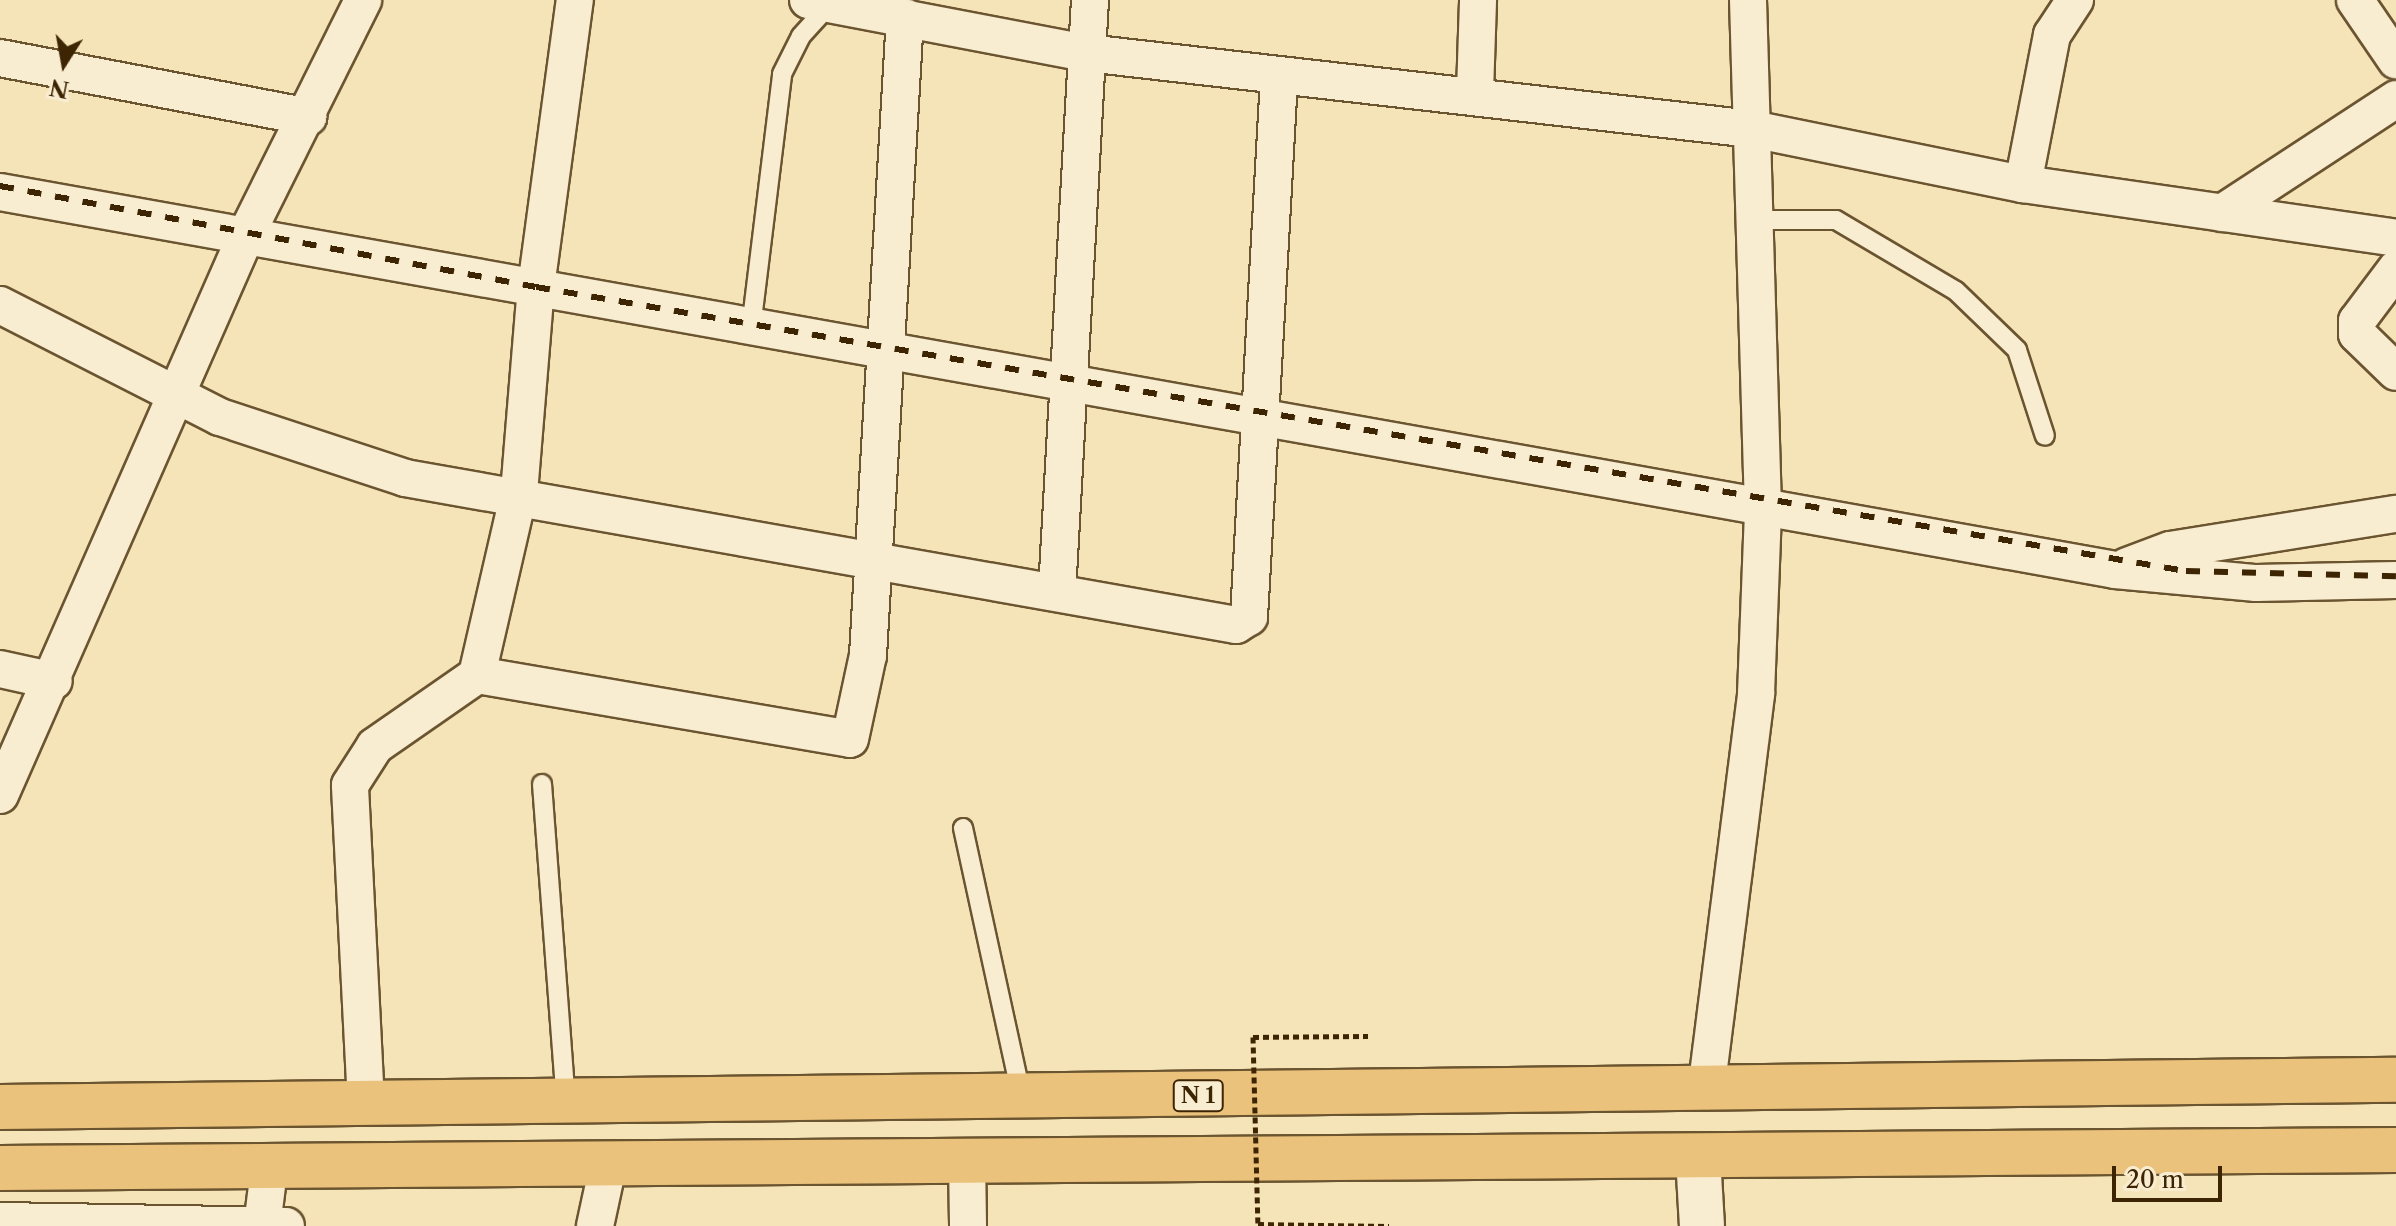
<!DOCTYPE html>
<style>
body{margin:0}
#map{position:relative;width:2396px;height:1226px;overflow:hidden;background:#f5e4b8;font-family:"Libre Caslon Text",serif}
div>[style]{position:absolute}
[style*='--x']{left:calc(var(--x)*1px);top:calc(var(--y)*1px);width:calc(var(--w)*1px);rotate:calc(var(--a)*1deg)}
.path>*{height:5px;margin-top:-2.5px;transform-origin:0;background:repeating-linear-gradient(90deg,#3d2402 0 6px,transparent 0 10px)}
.roads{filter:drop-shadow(2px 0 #6b5430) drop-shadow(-2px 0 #6b5430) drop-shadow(0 2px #6b5430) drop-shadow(0 -2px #6b5430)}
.service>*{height:18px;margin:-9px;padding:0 9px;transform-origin:9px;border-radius:9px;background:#f8edd1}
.minor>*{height:36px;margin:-18px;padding:0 18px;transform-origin:18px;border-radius:18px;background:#f8edd1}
.tertiary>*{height:44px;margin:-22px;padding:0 22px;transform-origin:22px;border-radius:22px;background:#f8edd1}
.trunk>*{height:44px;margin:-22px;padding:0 22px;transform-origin:22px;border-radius:22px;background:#eac27c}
.rail>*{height:6px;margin-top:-3px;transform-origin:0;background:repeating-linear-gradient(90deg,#3d2402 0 14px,transparent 0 28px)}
.path-bridge>*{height:5px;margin-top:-2.5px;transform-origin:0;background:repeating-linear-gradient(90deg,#3d2402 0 6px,transparent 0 10px)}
span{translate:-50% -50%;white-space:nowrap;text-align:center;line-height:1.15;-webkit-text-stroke:6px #f8edd1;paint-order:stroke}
.shield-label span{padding:2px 6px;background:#f8edd1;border:2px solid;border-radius:6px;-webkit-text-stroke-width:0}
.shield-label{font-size:22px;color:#3d2402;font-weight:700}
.north{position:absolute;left:24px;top:24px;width:80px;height:80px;-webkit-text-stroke:6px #f8edd1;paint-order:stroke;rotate:191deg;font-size:22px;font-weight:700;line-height:32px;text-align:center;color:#3d2402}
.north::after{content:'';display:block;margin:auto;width:28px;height:36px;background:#3d2402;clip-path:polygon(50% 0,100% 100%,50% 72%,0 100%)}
.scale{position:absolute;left:2112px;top:1166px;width:110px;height:36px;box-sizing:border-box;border:4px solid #3d2402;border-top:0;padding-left:10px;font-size:24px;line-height:28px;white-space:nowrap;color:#3d2402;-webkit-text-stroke:6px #f8edd1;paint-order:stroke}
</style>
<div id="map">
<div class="path">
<i style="--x:1253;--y:1037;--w:115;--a:-0.5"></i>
<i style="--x:1258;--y:1224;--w:131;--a:0.9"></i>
</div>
<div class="roads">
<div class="service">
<i style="--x:1755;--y:220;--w:81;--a:0"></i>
<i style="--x:1836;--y:220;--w:139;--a:30.6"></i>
<i style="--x:1956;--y:291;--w:85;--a:44"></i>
<i style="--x:2017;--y:350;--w:90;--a:72"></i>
<i style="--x:751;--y:328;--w:256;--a:-83"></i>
<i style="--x:782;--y:74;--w:42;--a:-63.4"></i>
<i style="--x:801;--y:36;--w:45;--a:-47.7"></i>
<i style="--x:542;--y:784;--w:319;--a:85.7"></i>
<i style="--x:963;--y:828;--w:273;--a:77.7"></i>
</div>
<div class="minor">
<i style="--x:808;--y:0;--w:284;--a:10.8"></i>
<i style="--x:1087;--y:53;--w:669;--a:6.52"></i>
<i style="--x:1752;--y:129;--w:277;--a:11.5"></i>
<i style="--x:2023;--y:184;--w:377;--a:8.2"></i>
<i style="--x:2355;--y:0;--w:73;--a:55.7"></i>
<i style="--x:0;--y:58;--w:314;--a:10.8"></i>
<i style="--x:1475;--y:92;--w:92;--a:-88.1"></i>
<i style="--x:2023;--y:184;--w:152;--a:-79"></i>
<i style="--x:2052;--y:35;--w:42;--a:-56.7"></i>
<i style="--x:0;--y:192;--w:2149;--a:10.13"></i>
<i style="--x:2115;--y:570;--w:142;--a:5.3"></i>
<i style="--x:2256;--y:583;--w:140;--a:-1.2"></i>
<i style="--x:2222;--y:213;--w:208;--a:-33.2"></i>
<i style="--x:2396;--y:269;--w:65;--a:126.9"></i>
<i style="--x:2357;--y:321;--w:13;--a:90"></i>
<i style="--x:2357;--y:334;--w:54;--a:44.3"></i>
<i style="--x:0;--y:305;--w:247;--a:27"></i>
<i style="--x:220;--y:417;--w:195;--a:18.2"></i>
<i style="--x:405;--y:478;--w:844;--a:10.03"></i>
<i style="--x:1236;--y:625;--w:15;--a:-32"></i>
<i style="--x:1249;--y:617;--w:540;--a:-86.81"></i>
<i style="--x:2127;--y:566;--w:46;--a:-20.4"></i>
<i style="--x:2170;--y:550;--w:229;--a:-9.1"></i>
<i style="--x:1057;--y:592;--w:593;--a:-86.81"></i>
<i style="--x:0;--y:669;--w:55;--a:12.5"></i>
<i style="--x:477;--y:675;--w:378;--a:9.7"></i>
<i style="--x:850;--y:739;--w:86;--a:-77.9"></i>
<i style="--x:868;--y:655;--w:639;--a:-86.68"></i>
<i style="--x:0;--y:795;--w:616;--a:-66.26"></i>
<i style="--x:248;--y:231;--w:258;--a:-63.5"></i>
<i style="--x:1706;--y:1091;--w:400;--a:-82.8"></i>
<i style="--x:1756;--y:694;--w:186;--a:-87.8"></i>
<i style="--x:1763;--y:508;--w:508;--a:-91.69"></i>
<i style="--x:366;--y:1103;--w:318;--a:-92.9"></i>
<i style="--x:350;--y:785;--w:46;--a:-57.3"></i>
<i style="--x:375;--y:746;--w:124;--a:-34.8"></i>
<i style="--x:477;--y:675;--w:187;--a:-77"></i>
<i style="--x:519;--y:493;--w:207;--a:-85.3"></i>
<i style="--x:536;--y:287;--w:290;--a:-82.3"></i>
<i style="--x:967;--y:1160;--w:66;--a:89.1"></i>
<i style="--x:0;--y:1221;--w:286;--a:1"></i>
<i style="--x:262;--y:1226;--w:64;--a:-82.9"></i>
<i style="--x:595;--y:1226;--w:66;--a:-77.8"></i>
</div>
<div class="tertiary">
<i style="--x:1698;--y:1157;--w:69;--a:86.7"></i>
</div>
<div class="trunk">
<i style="--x:0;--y:1107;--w:2396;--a:-0.65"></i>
<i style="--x:0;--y:1168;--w:2396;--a:-0.43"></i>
</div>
</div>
<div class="rail">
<i style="--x:0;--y:186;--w:545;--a:10.67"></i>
<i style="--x:536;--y:287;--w:1674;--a:9.77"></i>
<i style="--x:2186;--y:571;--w:210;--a:1.4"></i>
</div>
<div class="path-bridge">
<i style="--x:1253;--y:1037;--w:187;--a:88.5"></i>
</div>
<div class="shield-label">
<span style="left:1198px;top:1096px">N 1</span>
</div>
<div class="north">N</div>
<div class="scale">20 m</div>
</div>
